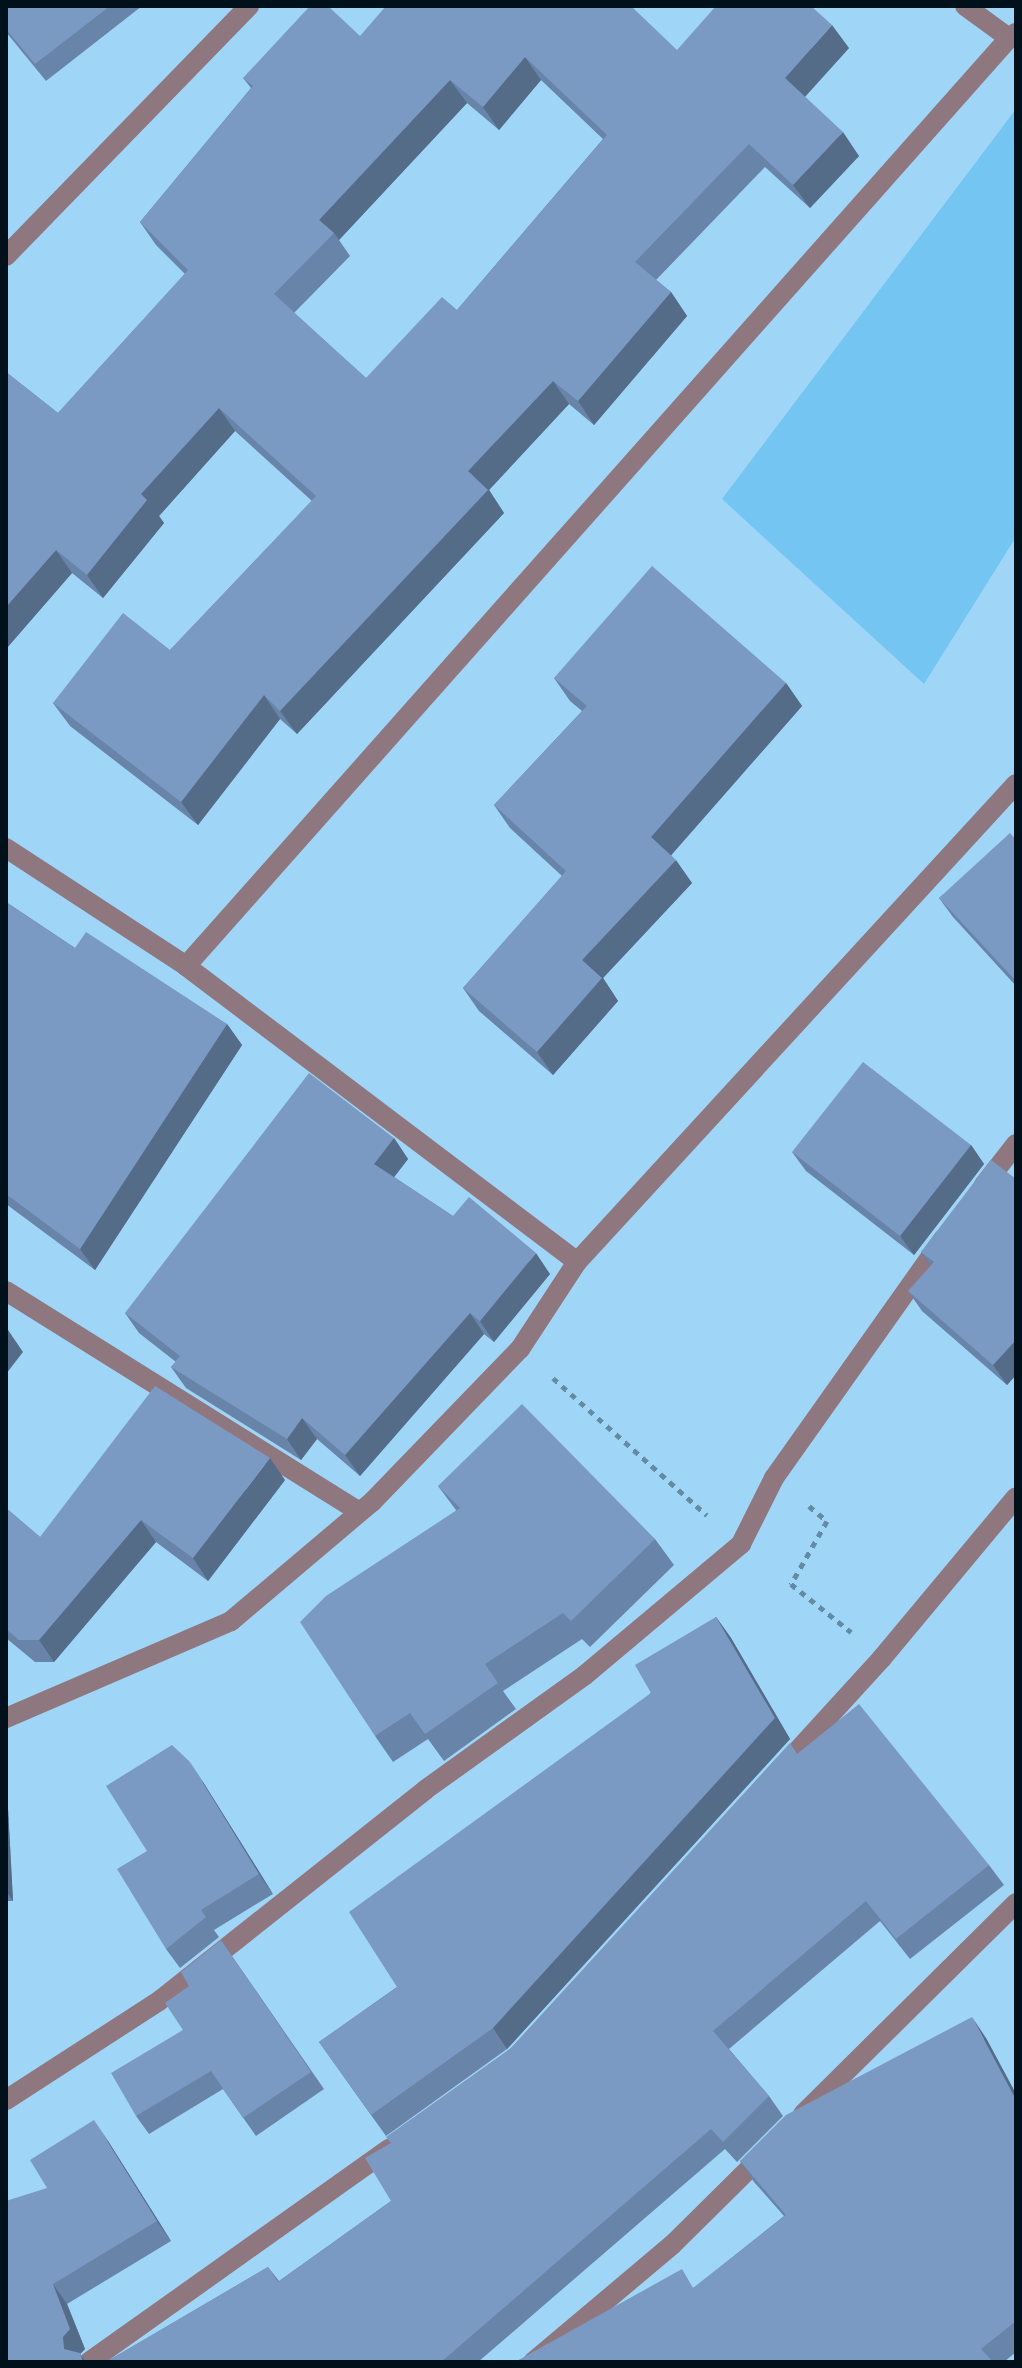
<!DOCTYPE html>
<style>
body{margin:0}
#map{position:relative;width:1022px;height:2368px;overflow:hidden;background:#9fd5f6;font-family:"Public Sans",sans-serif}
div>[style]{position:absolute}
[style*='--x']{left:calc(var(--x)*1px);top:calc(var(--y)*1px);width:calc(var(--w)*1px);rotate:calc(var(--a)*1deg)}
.green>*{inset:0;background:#75c5f3}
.path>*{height:5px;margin-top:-2.5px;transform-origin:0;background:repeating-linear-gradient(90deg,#638ca4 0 6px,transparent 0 12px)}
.street>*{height:20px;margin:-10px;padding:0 10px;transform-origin:10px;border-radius:10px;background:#8f777f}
.wall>*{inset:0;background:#6984a9}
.shaded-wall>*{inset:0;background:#556c89}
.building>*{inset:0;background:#7a9ac4}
span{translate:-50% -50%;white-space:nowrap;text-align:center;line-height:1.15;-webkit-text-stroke:7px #9fd5f6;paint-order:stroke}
.frame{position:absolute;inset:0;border:8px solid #00111c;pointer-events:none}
</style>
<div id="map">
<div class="green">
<i style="clip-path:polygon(1016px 109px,1016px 537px,924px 684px,722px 499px)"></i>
</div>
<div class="path">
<i style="--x:553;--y:1378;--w:206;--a:41.7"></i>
<i style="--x:809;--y:1506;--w:23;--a:40"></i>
<i style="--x:827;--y:1521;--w:73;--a:119.7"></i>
<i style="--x:791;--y:1584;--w:77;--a:38.7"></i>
</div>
<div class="street">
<i style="--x:965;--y:6;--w:54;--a:36"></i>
<i style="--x:1009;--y:38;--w:9;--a:-36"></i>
<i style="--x:6;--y:256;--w:349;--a:-45.8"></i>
<i style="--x:6;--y:848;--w:215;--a:33.2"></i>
<i style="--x:186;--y:966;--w:490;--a:37.1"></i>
<i style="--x:186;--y:966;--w:1240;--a:-48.43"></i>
<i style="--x:984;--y:1185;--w:52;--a:-52"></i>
<i style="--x:6;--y:1291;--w:414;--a:32"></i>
<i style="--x:6;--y:1718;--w:245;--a:-23.3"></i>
<i style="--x:231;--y:1621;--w:185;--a:-40.2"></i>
<i style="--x:372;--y:1502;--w:213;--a:-46"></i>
<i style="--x:520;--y:1349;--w:104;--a:-56.8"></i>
<i style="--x:577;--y:1262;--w:649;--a:-47.44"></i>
<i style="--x:778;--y:1772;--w:154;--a:-47.6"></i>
<i style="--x:882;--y:1658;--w:209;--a:-50.2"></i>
<i style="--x:6;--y:2100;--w:182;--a:-32.9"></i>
<i style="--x:159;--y:2001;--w:340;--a:-38.4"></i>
<i style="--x:425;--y:1790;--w:197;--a:-35.7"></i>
<i style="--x:585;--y:1675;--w:204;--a:-40"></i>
<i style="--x:741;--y:1544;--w:74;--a:-63.4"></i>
<i style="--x:774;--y:1478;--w:293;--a:-54.7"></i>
<i style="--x:803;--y:2114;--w:300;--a:-44.7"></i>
<i style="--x:89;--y:2362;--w:368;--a:-35.4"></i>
<i style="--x:533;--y:2362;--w:182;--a:-40.1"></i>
<i style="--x:672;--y:2245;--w:129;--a:-44.7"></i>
</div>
<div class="wall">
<i style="clip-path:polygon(6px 6px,142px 6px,46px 81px,6px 32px)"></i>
<i style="clip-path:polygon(evenodd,360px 36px,677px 50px,849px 48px,805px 97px,859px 156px,810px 208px,765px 167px,656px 280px,671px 292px,687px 316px,594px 425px,569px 404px,489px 490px,504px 513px,297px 734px,280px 719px,198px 825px,70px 726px,53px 703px,170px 650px,312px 501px,235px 431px,159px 516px,164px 523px,103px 598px,72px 573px,6px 649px,6px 372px,58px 413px,185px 274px,156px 245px,140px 222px,251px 88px,243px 78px,360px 36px,541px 80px,603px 139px,457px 310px,366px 378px,294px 313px,350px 256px,339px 240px,467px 103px,499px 130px,541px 80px)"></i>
<i style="clip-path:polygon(554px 678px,786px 683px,802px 706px,671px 855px,692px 883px,603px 978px,618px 1001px,553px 1075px,479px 1011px,463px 988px,562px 876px,510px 828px,494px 805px,582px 711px,570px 701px)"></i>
<i style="clip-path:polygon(1016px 840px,1016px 986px,953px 917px,939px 898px)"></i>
<i style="clip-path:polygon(6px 902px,75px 948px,227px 1024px,242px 1045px,95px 1270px,6px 1204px)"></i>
<i style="clip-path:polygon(394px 1138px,408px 1159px,394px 1177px,453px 1216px,550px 1274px,494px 1342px,484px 1334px,360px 1476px,317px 1439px,301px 1460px,186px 1388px,171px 1367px,176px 1362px,139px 1333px,125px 1313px)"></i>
<i style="clip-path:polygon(971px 1145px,984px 1164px,914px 1255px,806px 1171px,792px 1152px)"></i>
<i style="clip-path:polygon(1016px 1179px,1016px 1375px,1007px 1385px,922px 1311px,908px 1291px,931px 1266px,921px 1252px)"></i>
<i style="clip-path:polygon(285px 1480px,208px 1581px,156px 1542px,54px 1662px,35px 1662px,6px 1638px,6px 1508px,40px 1537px)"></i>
<i style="clip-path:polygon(438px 1486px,655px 1539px,674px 1565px,590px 1647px,582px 1639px,503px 1691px,516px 1709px,444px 1761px,428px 1739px,393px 1762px,375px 1736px,456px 1510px)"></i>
<i style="clip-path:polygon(716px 1617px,731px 1638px,790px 1739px,507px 2049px,386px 2136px,319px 2042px,397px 1987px)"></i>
<i style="clip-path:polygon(798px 1754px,989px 1865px,1004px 1885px,910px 1959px,880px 1921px,729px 2049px,769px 2096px,783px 2116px,737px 2162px,725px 2149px,478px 2362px,106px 2362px,268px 2267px,279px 2281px,391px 2201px,391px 2143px,511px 2048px)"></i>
<i style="clip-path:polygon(6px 1772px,13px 1901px,6px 1901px)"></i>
<i style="clip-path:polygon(203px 1782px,273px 1894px,214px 1930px,219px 1937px,180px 1968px,166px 1949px,147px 1851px)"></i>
<i style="clip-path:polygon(221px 1940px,324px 2089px,256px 2136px,223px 2089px,149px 2134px,136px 2116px,183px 2030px,189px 1986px)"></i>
<i style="clip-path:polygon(986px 2038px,1016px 2094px,1016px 2352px,1004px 2362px,515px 2362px,695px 2287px,784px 2216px,754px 2182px,740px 2161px)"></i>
<i style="clip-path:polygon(108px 2141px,171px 2241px,67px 2304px,85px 2349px,80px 2354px,86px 2362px,6px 2362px,47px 2188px)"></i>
</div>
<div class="shaded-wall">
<i style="clip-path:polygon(832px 25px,849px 48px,801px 101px,785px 78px)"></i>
<i style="clip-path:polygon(525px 57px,541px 80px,499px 130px,483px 107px)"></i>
<i style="clip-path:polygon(450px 80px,467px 103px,339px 240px,334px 233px,319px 220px)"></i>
<i style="clip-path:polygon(843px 132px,859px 156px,810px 208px,793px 185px)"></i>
<i style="clip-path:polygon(671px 292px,687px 316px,594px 425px,578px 401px)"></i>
<i style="clip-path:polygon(553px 381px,569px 404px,489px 490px,504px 513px,297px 734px,280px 711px,468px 471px)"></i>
<i style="clip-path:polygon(219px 408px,235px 431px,159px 516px,164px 523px,103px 598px,87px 575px,141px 494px)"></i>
<i style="clip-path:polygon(56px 550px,72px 573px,6px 649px,6px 607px)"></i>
<i style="clip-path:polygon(786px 683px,802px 706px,667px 860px,651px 837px)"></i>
<i style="clip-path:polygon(264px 695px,280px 719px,198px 825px,181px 802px)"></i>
<i style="clip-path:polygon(676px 860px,692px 883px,603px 978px,618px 1001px,553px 1075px,537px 1052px,582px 960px)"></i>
<i style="clip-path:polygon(227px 1024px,242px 1045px,95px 1270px,80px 1249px)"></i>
<i style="clip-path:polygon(394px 1138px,408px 1159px,388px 1185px,374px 1164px)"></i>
<i style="clip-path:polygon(971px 1145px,984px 1164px,914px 1255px,900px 1236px)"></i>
<i style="clip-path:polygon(536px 1253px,550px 1274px,494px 1342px,480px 1321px)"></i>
<i style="clip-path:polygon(470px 1313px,484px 1334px,360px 1476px,345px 1455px)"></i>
<i style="clip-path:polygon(8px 1330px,23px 1352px,6px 1374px,6px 1332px)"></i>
<i style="clip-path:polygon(1016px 1340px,1016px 1375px,1007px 1385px,993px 1365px)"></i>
<i style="clip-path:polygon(302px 1418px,317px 1439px,301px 1460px,287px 1439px)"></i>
<i style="clip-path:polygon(270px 1458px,285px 1480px,208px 1581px,193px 1558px)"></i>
<i style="clip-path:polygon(141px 1520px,156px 1542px,54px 1662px,39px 1640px)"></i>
<i style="clip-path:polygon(716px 1617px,731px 1638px,790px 1739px,507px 2049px,493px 2028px)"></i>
<i style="clip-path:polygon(190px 1762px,203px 1782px,273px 1894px,259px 1874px)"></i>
<i style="clip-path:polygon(6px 1772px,13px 1901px,6px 1891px)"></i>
<i style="clip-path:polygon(972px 2017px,986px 2038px,1016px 2094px,1016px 2100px)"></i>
<i style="clip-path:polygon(94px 2120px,108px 2141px,171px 2241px,157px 2221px)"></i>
<i style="clip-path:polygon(53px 2284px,67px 2304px,85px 2349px,80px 2354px,86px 2362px,83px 2362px,64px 2349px)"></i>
</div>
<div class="building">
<i style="clip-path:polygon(6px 6px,110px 6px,35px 64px,6px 29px)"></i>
<i style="clip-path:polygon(evenodd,310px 6px,328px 6px,360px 36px,386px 6px,631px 6px,677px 50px,716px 6px,811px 6px,832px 25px,785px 78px,843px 132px,793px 185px,749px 144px,635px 262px,671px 292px,578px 401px,553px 381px,468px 471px,488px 490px,280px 711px,264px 695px,181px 802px,53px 703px,123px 613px,170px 650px,316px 496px,219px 408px,141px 494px,147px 500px,87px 575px,56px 550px,6px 607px,6px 372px,58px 413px,188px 270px,140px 222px,253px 86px,243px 78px,310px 6px,525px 57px,607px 135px,457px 310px,442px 297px,366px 378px,274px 294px,334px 233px,319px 220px,450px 80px,483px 107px,525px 57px)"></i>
<i style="clip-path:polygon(652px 566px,786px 683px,651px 837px,676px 860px,582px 960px,602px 978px,537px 1052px,463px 988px,566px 871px,494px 805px,587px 706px,554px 678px)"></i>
<i style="clip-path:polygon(1010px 833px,1016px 840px,1016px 981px,939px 898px)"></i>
<i style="clip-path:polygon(6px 902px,75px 948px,86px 932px,227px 1024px,80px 1249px,6px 1194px)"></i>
<i style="clip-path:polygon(863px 1062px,971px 1145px,900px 1236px,792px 1152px)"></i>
<i style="clip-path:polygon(309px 1073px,394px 1138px,374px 1164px,453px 1216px,469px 1197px,536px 1253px,480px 1321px,470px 1313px,345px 1455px,302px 1418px,287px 1439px,171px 1367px,180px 1356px,125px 1313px)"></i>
<i style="clip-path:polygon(991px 1160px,1016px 1179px,1016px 1340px,993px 1365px,908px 1291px,934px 1262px,921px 1252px)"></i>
<i style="clip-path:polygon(155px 1386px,270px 1458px,193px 1558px,141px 1520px,39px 1640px,19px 1640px,6px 1629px,6px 1508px,40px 1537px)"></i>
<i style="clip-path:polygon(522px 1404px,655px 1539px,571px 1621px,563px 1613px,485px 1664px,498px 1683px,425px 1734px,410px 1713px,375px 1736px,300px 1622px,326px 1596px,460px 1508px,438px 1486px)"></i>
<i style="clip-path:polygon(716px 1617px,775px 1718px,493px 2028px,371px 2115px,319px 2042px,397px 1987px,349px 1912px,651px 1693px,635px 1665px)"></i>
<i style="clip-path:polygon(859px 1704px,989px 1865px,896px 1939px,866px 1901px,713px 2031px,769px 2096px,723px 2142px,711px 2129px,441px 2362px,106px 2362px,268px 2267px,278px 2282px,391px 2201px,365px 2158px,391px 2143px,386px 2137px,511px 2048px,790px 1743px,797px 1754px)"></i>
<i style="clip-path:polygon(172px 1745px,190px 1762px,259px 1874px,201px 1910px,206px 1917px,166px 1949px,117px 1869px,147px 1851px,106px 1786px)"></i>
<i style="clip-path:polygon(221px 1940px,311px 2072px,243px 2118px,211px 2071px,136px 2116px,111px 2073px,183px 2030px,165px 2003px,189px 1986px,181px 1972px)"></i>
<i style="clip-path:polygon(972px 2017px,1016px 2100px,1016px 2321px,981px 2349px,993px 2362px,515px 2362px,682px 2269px,693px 2288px,786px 2215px,740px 2161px,786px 2115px)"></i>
<i style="clip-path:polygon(94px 2120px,157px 2221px,53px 2284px,70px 2329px,63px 2337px,64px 2349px,80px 2353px,83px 2362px,6px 2362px,6px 2201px,47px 2188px,30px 2160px)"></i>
</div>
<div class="frame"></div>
</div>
